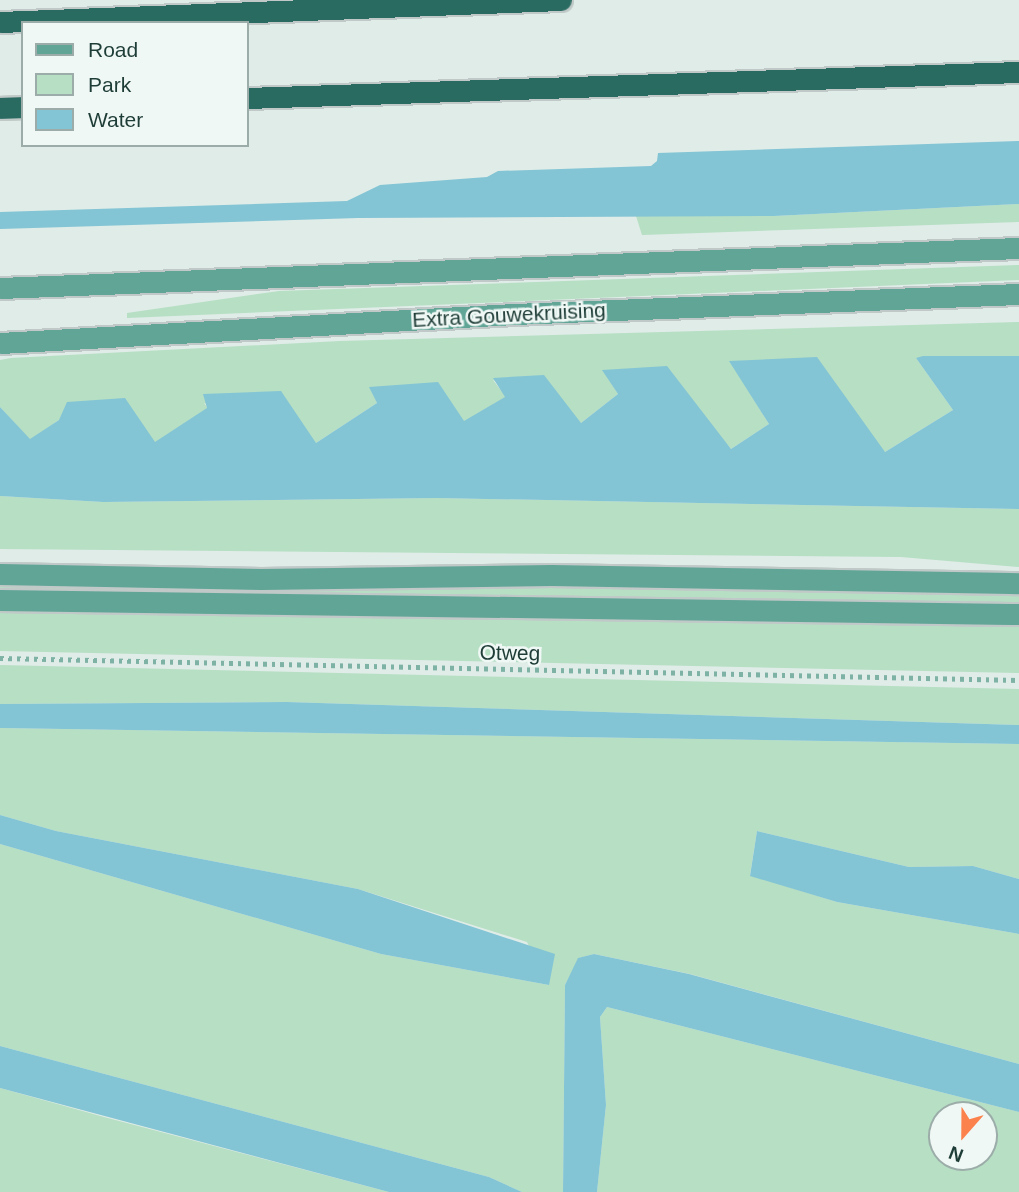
<!DOCTYPE html>
<style>
body{margin:0}
#map{position:relative;width:1019px;height:1192px;overflow:hidden;background:#dfece7;font-family:Helvetica,sans-serif}
div>[style]{position:absolute}
[style*='--x']{left:calc(var(--x)*1px);top:calc(var(--y)*1px);width:calc(var(--w)*1px);rotate:calc(var(--a)*1deg)}
.green>*{inset:0;background:#b6dfc4}
.water>*{inset:0;background:#83c4d5}
.path>*{height:4.5px;margin-top:-2.25px;transform-origin:0;background:repeating-linear-gradient(90deg,#7db2a4 0 3.5px,transparent 0 8.5px)}
.roads{filter:drop-shadow(2px 0 #c0c9c7) drop-shadow(-2px 0 #c0c9c7) drop-shadow(0 2px #c0c9c7) drop-shadow(0 -2px #c0c9c7)}
.major>*{height:21px;margin:-10.5px;padding:0 10.5px;transform-origin:10.5px;border-radius:10.5px;background:#61a597}
.highway>*{height:21px;margin:-10.5px;padding:0 10.5px;transform-origin:10.5px;border-radius:10.5px;background:#296b61}
span{translate:-50% -50%;white-space:nowrap;text-align:center;line-height:1.15;-webkit-text-stroke:5px #f0f8f5;paint-order:stroke}
.street-label{font-size:21px;color:#1f3d37}
.legend{position:absolute;left:21px;top:21px;width:228px;height:126px;box-sizing:border-box;background:#f0f8f5;border:2px solid #9cada9;margin:0;padding:9px 12px;list-style:none;font-size:21px;color:#1f3d37}
.legend li{display:flex;align-items:center;gap:14px;height:35px}
.legend b{width:35px;border:2px solid #9cada9}
.north{position:absolute;left:928px;top:1101px;width:70px;height:70px;box-sizing:border-box;background:#f0f8f5;border:2px solid #9cada9;border-radius:50%;rotate:201deg;font-size:19px;font-weight:700;line-height:28px;text-align:center;color:#1f3d37}
.north::after{content:'';display:block;margin:auto;width:24px;height:32px;background:#fc824d;clip-path:polygon(50% 0,100% 100%,50% 72%,0 100%)}
</style>
<div id="map">
<div class="green">
<i style="clip-path:polygon(1019px 204px,1019px 222px,642px 235px,636px 216px,774px 216px)"></i>
<i style="clip-path:polygon(1019px 265px,1019px 280px,127px 318px,127px 313px,279px 291px)"></i>
<i style="clip-path:polygon(1019px 322px,1019px 356px,916px 358px,953px 410px,885px 452px,730px 361px,769px 424px,731px 449px,717px 433px,603px 370px,618px 394px,581px 423px,493px 380px,506px 397px,464px 422px,370px 387px,377px 403px,316px 443px,204px 403px,208px 408px,155px 443px,59px 420px,30px 440px,0 407px,0 360px,11px 358px,340px 341px)"></i>
<i style="clip-path:polygon(0 496px,103px 502px,437px 498px,1019px 509px,1019px 567px,901px 557px,0 549px)"></i>
<i style="clip-path:polygon(0 583px,1019px 592px,1019px 606px,0 590px)"></i>
<i style="clip-path:polygon(0 609px,1019px 625px,1019px 673px,0 651px)"></i>
<i style="clip-path:polygon(0 665px,1019px 689px,1019px 725px,287px 702px,0 704px)"></i>
<i style="clip-path:polygon(0 728px,1019px 744px,1019px 879px,973px 866px,909px 867px,757px 831px,750px 875px,837px 902px,1019px 934px,1019px 1064px,690px 974px,594px 954px,579px 958px,565px 985px,563px 1192px,522px 1192px,489px 1177px,0 1046px,0 844px,381px 954px,549px 985px,527px 942px,358px 889px,56px 831px,0 815px)"></i>
<i style="clip-path:polygon(evenodd,607px 1007px,1019px 1112px,1019px 1192px,597px 1192px,606px 1105px,600px 1017px,607px 1007px,942px 1115px,984px 1115px,984px 1157px,942px 1157px,942px 1115px)"></i>
<i style="clip-path:polygon(0 1088px,104px 1117px,389px 1192px,0 1192px)"></i>
</div>
<div class="water">
<i style="clip-path:polygon(1019px 141px,1019px 204px,774px 216px,358px 218px,0 229px,0 212px,347px 201px,380px 185px,487px 177px,498px 171px,651px 166px,657px 161px,658px 153px)"></i>
<i style="clip-path:polygon(923px 356px,1019px 356px,1019px 509px,437px 498px,103px 502px,0 496px,0 407px,30px 439px,59px 420px,67px 402px,125px 398px,155px 442px,207px 408px,203px 394px,281px 391px,316px 443px,377px 403px,369px 387px,438px 382px,464px 421px,505px 397px,493px 378px,544px 375px,581px 423px,618px 394px,602px 370px,667px 366px,731px 449px,769px 424px,729px 361px,817px 357px,885px 452px,953px 410px,916px 358px)"></i>
<i style="clip-path:polygon(287px 702px,1019px 725px,1019px 744px,0 728px,0 704px)"></i>
<i style="clip-path:polygon(0 815px,56px 831px,358px 889px,555px 954px,549px 985px,381px 954px,0 844px)"></i>
<i style="clip-path:polygon(757px 831px,909px 867px,973px 866px,1019px 879px,1019px 934px,837px 902px,750px 876px)"></i>
<i style="clip-path:polygon(594px 954px,689px 974px,1019px 1064px,1019px 1112px,607px 1007px,600px 1017px,606px 1105px,597px 1192px,563px 1192px,565px 985px,578px 958px)"></i>
<i style="clip-path:polygon(0 1046px,489px 1177px,522px 1192px,389px 1192px,0 1088px)"></i>
</div>
<div class="path">
<i style="--x:0;--y:658;--w:1019;--a:1.24"></i>
</div>
<div class="roads">
<div class="major">
<i style="--x:0;--y:288;--w:1020;--a:-2.25"></i>
<i style="--x:0;--y:343;--w:515;--a:-3.23"></i>
<i style="--x:514;--y:314;--w:505;--a:-2.27"></i>
<i style="--x:0;--y:574;--w:261;--a:1.1"></i>
<i style="--x:261;--y:579;--w:290;--a:-0.8"></i>
<i style="--x:551;--y:575;--w:468;--a:1"></i>
<i style="--x:0;--y:600;--w:1019;--a:0.79"></i>
</div>
<div class="highway">
<i style="--x:0;--y:22;--w:561;--a:-2.25"></i>
<i style="--x:247;--y:98;--w:772;--a:-1.93"></i>
<i style="--x:0;--y:108;--w:23;--a:-2"></i>
</div>
</div>
<div class="street-label">
<span style="left:509px;top:315px;rotate:-3deg">Extra Gouwekruising</span>
<span style="left:510px;top:653px;rotate:1deg">Otweg</span>
</div>
<ul class="legend">
<li><b style="height:9px;background:#61a597"></b>Road</li>
<li><b style="height:19px;background:#b6dfc4"></b>Park</li>
<li><b style="height:19px;background:#83c4d5"></b>Water</li>
</ul>
<div class="north">N</div>
</div>
